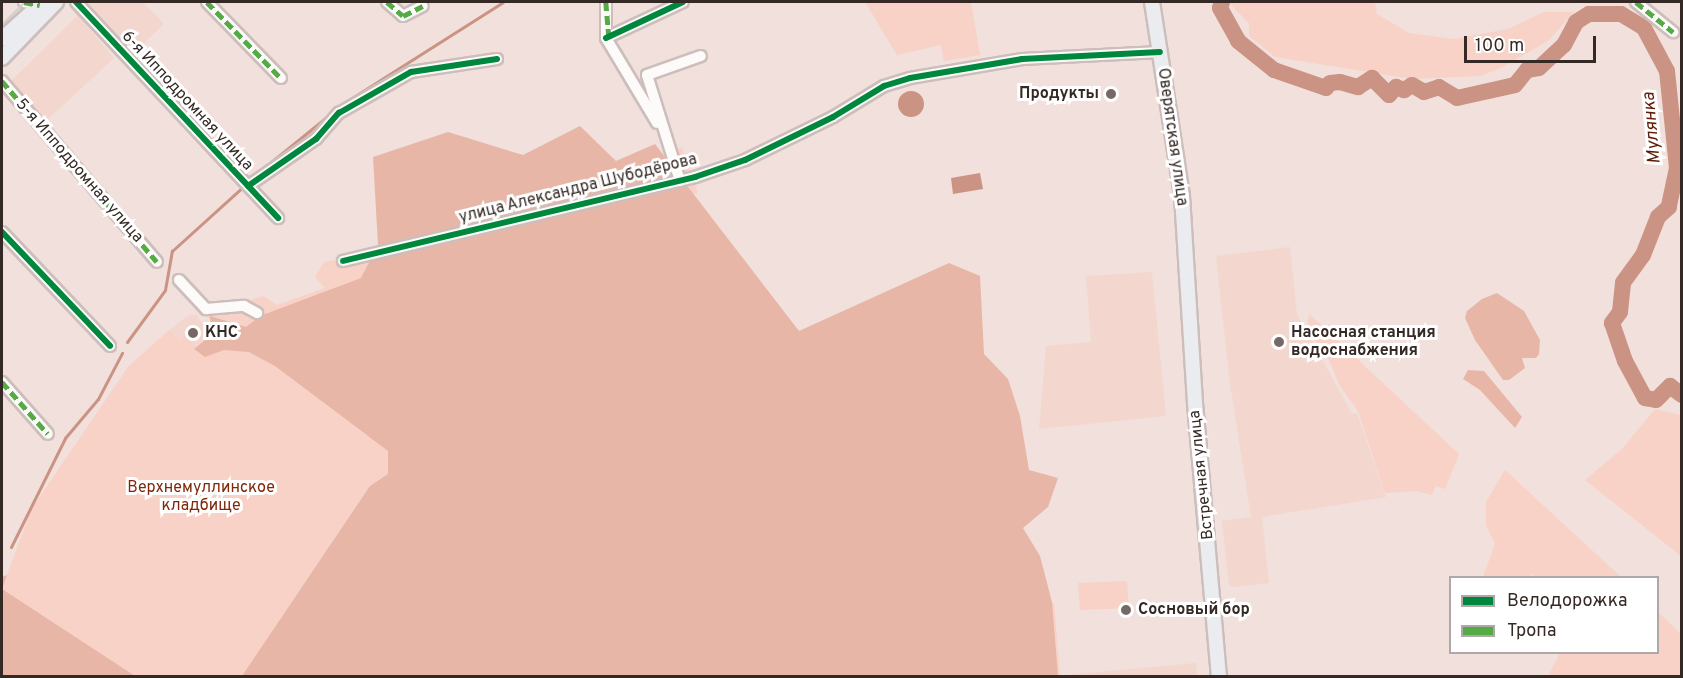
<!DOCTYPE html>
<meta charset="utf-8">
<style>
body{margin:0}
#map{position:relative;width:1683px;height:678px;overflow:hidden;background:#f1e0db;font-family:Overpass,sans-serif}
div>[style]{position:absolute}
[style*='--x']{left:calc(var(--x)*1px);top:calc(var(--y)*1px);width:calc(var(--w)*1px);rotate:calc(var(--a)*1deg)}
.built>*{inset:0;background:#f3d7ce}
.green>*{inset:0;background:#f8d2c7}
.forest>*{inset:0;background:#e7b6a7}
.water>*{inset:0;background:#cb9383}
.round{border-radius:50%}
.stream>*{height:3px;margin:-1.5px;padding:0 1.5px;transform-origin:1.5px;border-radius:1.5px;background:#cb9383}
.river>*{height:16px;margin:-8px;padding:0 8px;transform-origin:8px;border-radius:8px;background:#cb9383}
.roads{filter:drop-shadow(2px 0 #ccbebb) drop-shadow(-2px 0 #ccbebb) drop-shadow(0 2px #ccbebb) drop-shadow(0 -2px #ccbebb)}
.minor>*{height:10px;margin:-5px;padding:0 5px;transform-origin:5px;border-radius:5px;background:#fdfafa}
.major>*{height:14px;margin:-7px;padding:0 7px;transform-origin:7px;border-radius:7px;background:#eaecf0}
.tram>*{height:1.5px;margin:-0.75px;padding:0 0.75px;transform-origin:0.75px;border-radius:0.75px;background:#d3cecd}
.quiet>*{height:4.5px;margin-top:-2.25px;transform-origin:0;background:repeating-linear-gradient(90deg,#54ab44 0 9px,transparent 0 13.5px)}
.cycleway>*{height:6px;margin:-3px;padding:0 3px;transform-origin:3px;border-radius:3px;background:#00873e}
.dots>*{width:16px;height:16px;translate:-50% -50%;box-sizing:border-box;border:3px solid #fff;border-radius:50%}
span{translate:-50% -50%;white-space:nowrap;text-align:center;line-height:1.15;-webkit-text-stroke:6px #fff;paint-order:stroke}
.poi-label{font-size:16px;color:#342925;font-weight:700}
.right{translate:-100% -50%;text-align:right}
.left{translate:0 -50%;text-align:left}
.street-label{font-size:16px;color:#342925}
.park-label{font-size:16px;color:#802709}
.water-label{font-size:18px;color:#5d1a04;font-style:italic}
.frame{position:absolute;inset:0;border:3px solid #342925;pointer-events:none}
.legend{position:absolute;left:1449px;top:576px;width:210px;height:78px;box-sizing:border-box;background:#fff;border:2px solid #aea9a8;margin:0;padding:8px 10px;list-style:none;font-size:18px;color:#342925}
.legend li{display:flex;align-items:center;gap:12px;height:30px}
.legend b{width:30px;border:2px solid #aea9a8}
.scale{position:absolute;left:1464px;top:36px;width:132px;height:27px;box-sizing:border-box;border:3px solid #342925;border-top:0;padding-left:8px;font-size:18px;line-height:21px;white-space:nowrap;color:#342925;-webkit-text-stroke:4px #fff;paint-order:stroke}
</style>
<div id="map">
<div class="built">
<i style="clip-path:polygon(89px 2px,143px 2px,164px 24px,135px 52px,87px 5px)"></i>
<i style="clip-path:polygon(78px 15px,114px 58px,46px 121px,11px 81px)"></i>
<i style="clip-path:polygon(1290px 247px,1297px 314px,1352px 414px,1357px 413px,1386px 497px,1262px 517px,1269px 583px,1234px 587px,1229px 585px,1222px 521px,1251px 517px,1230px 384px,1216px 256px)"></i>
<i style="clip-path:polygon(1152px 272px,1166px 416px,1039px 429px,1046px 346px,1091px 342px,1086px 276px)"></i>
<i style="clip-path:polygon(189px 315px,196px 315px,211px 335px,194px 349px,169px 330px)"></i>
<i style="clip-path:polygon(1196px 663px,1197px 676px,1065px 676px,1065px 675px)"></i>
</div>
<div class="green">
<i style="clip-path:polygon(865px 2px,971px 2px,980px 55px,944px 61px,941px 45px,897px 55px)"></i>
<i style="clip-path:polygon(1228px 2px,1375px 2px,1377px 14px,1409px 33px,1454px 39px,1508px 29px,1544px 12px,1574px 12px,1548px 41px,1501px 68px,1480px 76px,1412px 79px,1275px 57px,1249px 36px,1249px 23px)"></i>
<i style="clip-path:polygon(682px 147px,698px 193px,647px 204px,871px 620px,1054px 603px,1060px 676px,2px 676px,2px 588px,32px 508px,128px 367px,169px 330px,181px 340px,185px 336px,200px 351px,228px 335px,204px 314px,263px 296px,277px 305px,325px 288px,315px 277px,324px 262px,408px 247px,609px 178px)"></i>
<i style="clip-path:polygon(1309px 314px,1459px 454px,1445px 489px,1436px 486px,1432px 495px,1415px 491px,1385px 493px,1358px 411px,1340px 386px,1328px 358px,1307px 330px)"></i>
<i style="clip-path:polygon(1655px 409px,1681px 415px,1681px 556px,1585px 480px,1622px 449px)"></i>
<i style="clip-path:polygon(1505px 470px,1621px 577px,1536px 578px,1531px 574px,1531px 577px,1483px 577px,1495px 544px,1486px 525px,1486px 502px)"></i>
<i style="clip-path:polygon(1127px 581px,1129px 608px,1080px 610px,1078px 583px)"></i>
<i style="clip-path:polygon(1658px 612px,1681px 634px,1681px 676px,1548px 676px,1560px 653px,1658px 652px)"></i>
</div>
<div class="forest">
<i style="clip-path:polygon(580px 126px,616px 161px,655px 144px,799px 331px,949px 263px,980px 276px,984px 354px,1008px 379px,1020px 416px,1029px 470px,1058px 478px,1048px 507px,1023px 528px,1040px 556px,1052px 602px,1058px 676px,242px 676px,370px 486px,388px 474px,388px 451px,275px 366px,249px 352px,224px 350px,205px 357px,194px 349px,211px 335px,210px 316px,246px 327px,260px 316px,361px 278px,378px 245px,373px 157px,448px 132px,523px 155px)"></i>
<i style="clip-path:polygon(1497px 293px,1524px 311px,1540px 340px,1539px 354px,1536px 358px,1522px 358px,1525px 368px,1509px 380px,1503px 380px,1475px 340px,1465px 318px,1467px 311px,1482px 299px)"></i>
<i style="clip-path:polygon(1468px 370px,1484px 371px,1522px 417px,1515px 428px,1480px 390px,1463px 379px)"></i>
<i style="clip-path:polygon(7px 575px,2px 589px,135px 676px,2px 676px,2px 577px)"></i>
</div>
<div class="water">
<i class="round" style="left:898px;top:91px;width:26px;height:26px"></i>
<i style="clip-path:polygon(980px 173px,983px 189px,953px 194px,951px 178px)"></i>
</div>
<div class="stream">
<i style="--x:255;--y:175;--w:114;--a:-39"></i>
<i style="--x:344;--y:103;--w:188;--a:-32.4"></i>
<i style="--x:127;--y:342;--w:64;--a:-53.8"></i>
<i style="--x:165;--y:290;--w:40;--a:-80"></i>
<i style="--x:172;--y:251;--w:97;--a:-42.1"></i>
<i style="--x:11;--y:547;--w:122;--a:-63.6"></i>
<i style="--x:65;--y:438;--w:51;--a:-49.8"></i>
<i style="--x:98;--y:399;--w:52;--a:-62.4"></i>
</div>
<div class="river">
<i style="--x:1222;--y:2;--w:6;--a:108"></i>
<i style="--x:1220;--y:8;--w:38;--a:61"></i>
<i style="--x:1238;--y:41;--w:46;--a:38.9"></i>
<i style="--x:1274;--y:70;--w:55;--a:19.1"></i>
<i style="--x:1326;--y:88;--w:6;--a:-51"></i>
<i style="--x:1330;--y:83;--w:10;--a:-6"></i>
<i style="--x:1340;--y:82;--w:19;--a:16"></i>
<i style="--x:1358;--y:87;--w:17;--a:-33"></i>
<i style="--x:1372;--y:78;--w:24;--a:45"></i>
<i style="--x:1389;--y:95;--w:11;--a:-49"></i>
<i style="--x:1396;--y:87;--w:9;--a:21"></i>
<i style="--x:1404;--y:90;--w:9;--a:-32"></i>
<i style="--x:1412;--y:85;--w:14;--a:30"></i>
<i style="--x:1424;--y:92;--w:16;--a:-18"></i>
<i style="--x:1439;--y:87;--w:21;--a:31"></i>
<i style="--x:1457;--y:98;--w:59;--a:-12.6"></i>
<i style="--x:1515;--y:85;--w:19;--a:-51"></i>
<i style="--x:1527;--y:70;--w:12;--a:-9"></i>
<i style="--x:1539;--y:68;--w:34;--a:-43"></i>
<i style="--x:1564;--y:45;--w:26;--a:-62"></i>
<i style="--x:1576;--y:22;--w:15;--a:-32"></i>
<i style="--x:1589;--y:14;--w:32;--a:0"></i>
<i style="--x:1621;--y:14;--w:27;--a:31"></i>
<i style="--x:1644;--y:28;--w:49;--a:61.9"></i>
<i style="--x:1667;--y:71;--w:98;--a:84.1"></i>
<i style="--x:1677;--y:168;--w:40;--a:102"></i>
<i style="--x:1669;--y:207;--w:15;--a:138"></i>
<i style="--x:1658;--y:217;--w:41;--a:111.5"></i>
<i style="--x:1643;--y:255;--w:34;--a:126"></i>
<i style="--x:1623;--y:283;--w:29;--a:96"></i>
<i style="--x:1620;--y:312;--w:14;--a:126"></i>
<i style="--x:1612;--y:323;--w:40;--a:71.1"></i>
<i style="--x:1625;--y:361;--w:42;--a:61.6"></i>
<i style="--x:1645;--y:398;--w:11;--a:10"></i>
<i style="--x:1656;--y:400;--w:20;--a:-45"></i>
<i style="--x:1670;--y:386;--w:15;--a:37"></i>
</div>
<div class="roads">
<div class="minor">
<i style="--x:24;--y:2;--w:16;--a:11"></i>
<i style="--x:76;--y:2;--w:296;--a:46.9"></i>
<i style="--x:207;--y:2;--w:106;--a:45.8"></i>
<i style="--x:387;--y:2;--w:21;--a:41"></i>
<i style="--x:403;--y:16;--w:22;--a:-27"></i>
<i style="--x:606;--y:2;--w:36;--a:90"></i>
<i style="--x:606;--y:38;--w:99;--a:59"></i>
<i style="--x:1636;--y:2;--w:48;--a:39"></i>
<i style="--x:606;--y:38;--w:85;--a:-25.1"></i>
<i style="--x:2;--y:81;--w:238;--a:49.4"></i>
<i style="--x:680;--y:181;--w:111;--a:-107.3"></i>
<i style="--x:647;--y:75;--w:57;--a:-19.4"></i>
<i style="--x:248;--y:186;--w:83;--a:-34.7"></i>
<i style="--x:316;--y:139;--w:35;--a:-49"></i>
<i style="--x:339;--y:113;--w:83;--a:-29.7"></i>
<i style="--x:411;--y:72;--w:87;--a:-8.6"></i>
<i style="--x:2;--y:232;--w:157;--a:46.5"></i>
<i style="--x:343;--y:261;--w:362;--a:-13.4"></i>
<i style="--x:695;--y:177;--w:53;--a:-18.8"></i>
<i style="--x:745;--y:160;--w:98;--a:-26"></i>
<i style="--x:833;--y:117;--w:60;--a:-31.3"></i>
<i style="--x:884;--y:86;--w:27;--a:-17"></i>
<i style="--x:910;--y:78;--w:114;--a:-9.6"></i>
<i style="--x:1022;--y:59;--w:138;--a:-2.9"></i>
<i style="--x:179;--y:280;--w:40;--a:47"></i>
<i style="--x:206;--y:309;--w:38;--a:-5"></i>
<i style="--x:244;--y:306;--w:15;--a:28"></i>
<i style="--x:2;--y:382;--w:69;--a:48.5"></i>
</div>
<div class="major">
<i style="--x:1152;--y:2;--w:196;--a:81.2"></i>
<i style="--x:1182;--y:196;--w:207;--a:86.4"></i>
<i style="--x:1195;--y:403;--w:274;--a:85"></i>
<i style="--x:2;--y:39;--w:55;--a:-42.1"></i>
<i style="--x:2;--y:58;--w:78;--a:-46"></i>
</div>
</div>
<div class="tram">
<i style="--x:2;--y:25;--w:33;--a:-45"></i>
</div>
<div class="quiet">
<i style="--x:24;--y:2;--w:16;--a:11"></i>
<i style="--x:207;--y:2;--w:106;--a:45.8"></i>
<i style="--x:387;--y:2;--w:21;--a:41"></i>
<i style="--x:403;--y:16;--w:22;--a:-27"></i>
<i style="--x:606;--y:2;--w:35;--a:85"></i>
<i style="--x:1636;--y:2;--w:48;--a:39"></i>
<i style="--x:2;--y:81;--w:238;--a:49.4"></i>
<i style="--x:2;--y:382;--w:69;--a:48.5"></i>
</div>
<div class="cycleway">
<i style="--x:76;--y:2;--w:296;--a:46.9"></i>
<i style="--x:606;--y:38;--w:85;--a:-25.1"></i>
<i style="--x:248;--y:186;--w:83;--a:-34.7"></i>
<i style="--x:316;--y:139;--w:35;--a:-49"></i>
<i style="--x:339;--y:113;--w:83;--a:-29.7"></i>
<i style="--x:411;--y:72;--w:87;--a:-8.6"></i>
<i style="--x:2;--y:232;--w:157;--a:46.5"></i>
<i style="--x:343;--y:261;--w:362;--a:-13.4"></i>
<i style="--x:695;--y:177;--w:53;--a:-18.8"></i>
<i style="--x:745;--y:160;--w:98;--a:-26"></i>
<i style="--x:833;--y:117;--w:60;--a:-31.3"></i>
<i style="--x:884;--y:86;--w:27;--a:-17"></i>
<i style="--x:910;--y:78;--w:114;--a:-9.6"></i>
<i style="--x:1022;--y:59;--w:138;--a:-2.9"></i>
</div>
<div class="dots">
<i style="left:1111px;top:94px;background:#766965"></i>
<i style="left:193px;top:333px;background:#766965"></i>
<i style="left:1279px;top:342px;background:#766965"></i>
<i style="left:1126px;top:610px;background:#766965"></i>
</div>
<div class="poi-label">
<span class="right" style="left:1099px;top:94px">Пpoдукты</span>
<span class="left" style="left:205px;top:333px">КНС</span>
<span class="left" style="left:1291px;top:342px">Насосная станция<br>водоснабжения</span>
<span class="left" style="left:1138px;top:610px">Сосновый бор</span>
</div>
<div class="street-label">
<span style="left:187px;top:101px;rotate:47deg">6-я Ипподромная улица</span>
<span style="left:1172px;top:137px;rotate:82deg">Оверятская улица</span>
<span style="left:79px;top:171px;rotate:49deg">5-я Ипподромная улица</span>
<span style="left:578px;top:189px;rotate:-14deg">улица Александра Шубодёрова</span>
<span style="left:1202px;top:475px;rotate:-96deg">Встречная улица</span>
</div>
<div class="park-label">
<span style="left:201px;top:497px">Верхнемуллинское<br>кладбище</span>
</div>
<div class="water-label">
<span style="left:1653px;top:128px;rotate:-95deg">Мулянка</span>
</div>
<div class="frame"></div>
<ul class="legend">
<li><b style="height:8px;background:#00873e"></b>Велодорожка</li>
<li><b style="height:8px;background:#54ab44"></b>Тропа</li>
</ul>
<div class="scale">100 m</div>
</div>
